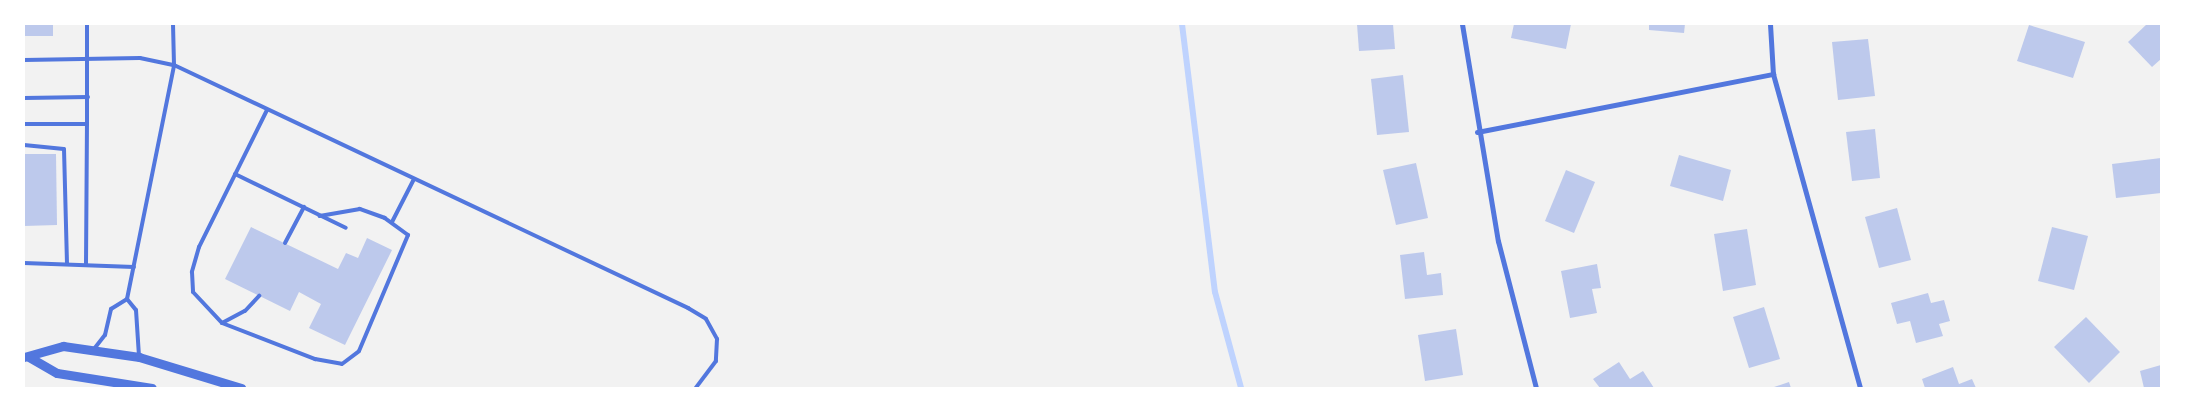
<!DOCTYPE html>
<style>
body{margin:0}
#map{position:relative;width:2185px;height:412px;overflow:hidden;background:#f2f2f2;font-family:Jost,sans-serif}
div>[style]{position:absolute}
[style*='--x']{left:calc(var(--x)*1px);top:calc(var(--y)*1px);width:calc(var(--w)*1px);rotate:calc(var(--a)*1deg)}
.stream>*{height:6px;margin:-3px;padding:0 3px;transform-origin:3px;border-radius:3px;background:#bfd3fe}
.building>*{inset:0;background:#bdc9ec}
.service>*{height:4px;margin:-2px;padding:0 2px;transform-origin:2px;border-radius:2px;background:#5277de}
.minor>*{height:5px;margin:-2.5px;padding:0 2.5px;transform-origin:2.5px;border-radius:2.5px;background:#5277de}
.tertiary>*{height:9px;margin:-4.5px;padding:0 4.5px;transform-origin:4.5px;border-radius:4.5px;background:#5277de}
span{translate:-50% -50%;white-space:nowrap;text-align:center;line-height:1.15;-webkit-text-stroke:4px #fff;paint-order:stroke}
.frame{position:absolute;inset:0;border:25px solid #fff;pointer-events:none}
</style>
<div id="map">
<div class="stream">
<i style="--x:1182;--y:24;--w:270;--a:83"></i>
<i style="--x:1215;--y:292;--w:99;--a:74.8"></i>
</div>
<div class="building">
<i style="clip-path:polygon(24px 24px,53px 24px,53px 36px,24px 36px)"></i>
<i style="clip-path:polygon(1357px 24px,1393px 24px,1395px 49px,1359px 51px)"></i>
<i style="clip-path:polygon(1514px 24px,1571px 24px,1566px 49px,1511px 38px)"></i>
<i style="clip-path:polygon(1649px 24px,1685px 24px,1684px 33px,1649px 30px)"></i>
<i style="clip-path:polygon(2147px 24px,2161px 24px,2161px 59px,2152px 67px,2128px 42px)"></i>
<i style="clip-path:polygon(2029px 25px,2085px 42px,2073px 78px,2017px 61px)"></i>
<i style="clip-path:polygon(1868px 39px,1875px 96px,1838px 100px,1832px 42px)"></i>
<i style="clip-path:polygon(1403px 75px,1409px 132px,1377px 135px,1371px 79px)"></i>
<i style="clip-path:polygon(1875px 129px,1880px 178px,1852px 181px,1846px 132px)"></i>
<i style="clip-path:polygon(24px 154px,56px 154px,57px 225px,24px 226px)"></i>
<i style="clip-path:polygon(1679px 155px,1731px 170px,1723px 201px,1670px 186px)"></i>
<i style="clip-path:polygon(2161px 158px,2161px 193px,2116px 198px,2112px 164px)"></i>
<i style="clip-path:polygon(1416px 163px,1428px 218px,1396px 225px,1383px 170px)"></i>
<i style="clip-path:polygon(1566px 170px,1595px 182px,1574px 233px,1545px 221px)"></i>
<i style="clip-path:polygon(1897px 208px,1911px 260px,1879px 268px,1865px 217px)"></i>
<i style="clip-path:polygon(251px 227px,338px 269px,346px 253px,358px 258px,367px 238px,392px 250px,345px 345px,309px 328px,321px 304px,299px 292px,290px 311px,225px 279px)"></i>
<i style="clip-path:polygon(2052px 227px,2088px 236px,2074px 290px,2038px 281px)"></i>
<i style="clip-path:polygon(1747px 229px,1756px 285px,1723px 291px,1714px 234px)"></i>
<i style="clip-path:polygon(1424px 252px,1427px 275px,1441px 273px,1443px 295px,1405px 299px,1400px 255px)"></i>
<i style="clip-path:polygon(1597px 264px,1601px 288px,1592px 289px,1597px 313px,1570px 318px,1561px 271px)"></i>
<i style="clip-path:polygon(1928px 293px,1931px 303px,1944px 300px,1950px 321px,1939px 324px,1943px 336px,1916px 343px,1910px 321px,1897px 324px,1891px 303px)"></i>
<i style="clip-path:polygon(1764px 307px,1780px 359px,1749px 368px,1733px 317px)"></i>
<i style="clip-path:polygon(2086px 317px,2120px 352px,2089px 383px,2054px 347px)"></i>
<i style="clip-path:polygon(1456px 329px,1463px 375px,1425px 381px,1418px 335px)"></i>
<i style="clip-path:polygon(1619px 362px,1630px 379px,1643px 371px,1654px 388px,1600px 388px,1593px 379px)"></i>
<i style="clip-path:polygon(2161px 365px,2161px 388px,2144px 388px,2140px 371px)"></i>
<i style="clip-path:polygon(1953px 367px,1959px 384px,1972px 379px,1976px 388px,1925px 388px,1922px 379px)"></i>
<i style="clip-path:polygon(1789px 382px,1791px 388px,1771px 388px)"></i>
</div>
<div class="service">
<i style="--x:24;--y:60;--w:116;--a:-1"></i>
<i style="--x:140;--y:58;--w:35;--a:12"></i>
<i style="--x:174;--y:65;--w:569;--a:25.3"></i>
<i style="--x:688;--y:308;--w:21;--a:31"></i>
<i style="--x:706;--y:319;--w:23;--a:61"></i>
<i style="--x:717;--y:339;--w:22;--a:93"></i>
<i style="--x:716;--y:361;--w:34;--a:127"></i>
<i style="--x:24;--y:98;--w:64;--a:-0.9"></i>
<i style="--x:267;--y:110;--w:153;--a:116.4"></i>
<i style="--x:199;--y:247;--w:26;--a:106"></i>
<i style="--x:192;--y:272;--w:20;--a:87"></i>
<i style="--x:193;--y:292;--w:42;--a:46.9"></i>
<i style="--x:222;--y:323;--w:100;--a:21.2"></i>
<i style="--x:315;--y:359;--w:27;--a:10"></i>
<i style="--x:342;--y:364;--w:21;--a:-37"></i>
<i style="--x:359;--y:351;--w:126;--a:-67.1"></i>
<i style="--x:408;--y:235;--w:29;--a:-144"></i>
<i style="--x:385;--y:218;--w:27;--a:-160"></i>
<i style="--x:360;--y:209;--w:41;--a:170.1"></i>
<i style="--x:24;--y:124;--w:63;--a:0"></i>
<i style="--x:87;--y:124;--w:100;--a:-90"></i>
<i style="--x:24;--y:145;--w:40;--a:5.7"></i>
<i style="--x:64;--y:149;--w:115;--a:88.5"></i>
<i style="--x:235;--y:174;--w:123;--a:25.9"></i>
<i style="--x:392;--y:222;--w:48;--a:-62.9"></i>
<i style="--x:285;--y:243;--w:41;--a:-62.2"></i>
<i style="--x:24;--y:263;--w:110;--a:2.1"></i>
<i style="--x:86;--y:264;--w:140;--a:-89.6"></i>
<i style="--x:127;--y:299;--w:14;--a:51"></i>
<i style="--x:136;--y:310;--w:46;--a:86.3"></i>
<i style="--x:222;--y:323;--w:26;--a:-28"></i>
<i style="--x:245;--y:311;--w:21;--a:-47"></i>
<i style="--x:94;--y:349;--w:18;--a:-52"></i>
<i style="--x:105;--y:335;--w:27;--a:-77"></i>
<i style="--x:111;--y:309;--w:19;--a:-32"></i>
<i style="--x:127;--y:299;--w:239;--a:-78.6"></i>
<i style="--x:174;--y:65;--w:41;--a:-91.4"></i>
</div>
<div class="minor">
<i style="--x:1462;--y:24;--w:220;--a:80.6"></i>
<i style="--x:1498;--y:241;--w:152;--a:75.5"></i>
<i style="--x:1770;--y:24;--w:50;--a:86.6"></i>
<i style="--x:1773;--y:74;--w:326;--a:74.5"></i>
<i style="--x:1477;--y:132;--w:302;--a:-11.1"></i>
</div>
<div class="tertiary">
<i style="--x:24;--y:357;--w:41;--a:-15.8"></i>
<i style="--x:63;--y:346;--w:77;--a:8.2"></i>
<i style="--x:139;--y:357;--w:107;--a:16.9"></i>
<i style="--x:29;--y:357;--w:32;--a:30"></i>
<i style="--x:57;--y:373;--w:96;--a:9"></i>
</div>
<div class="frame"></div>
</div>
